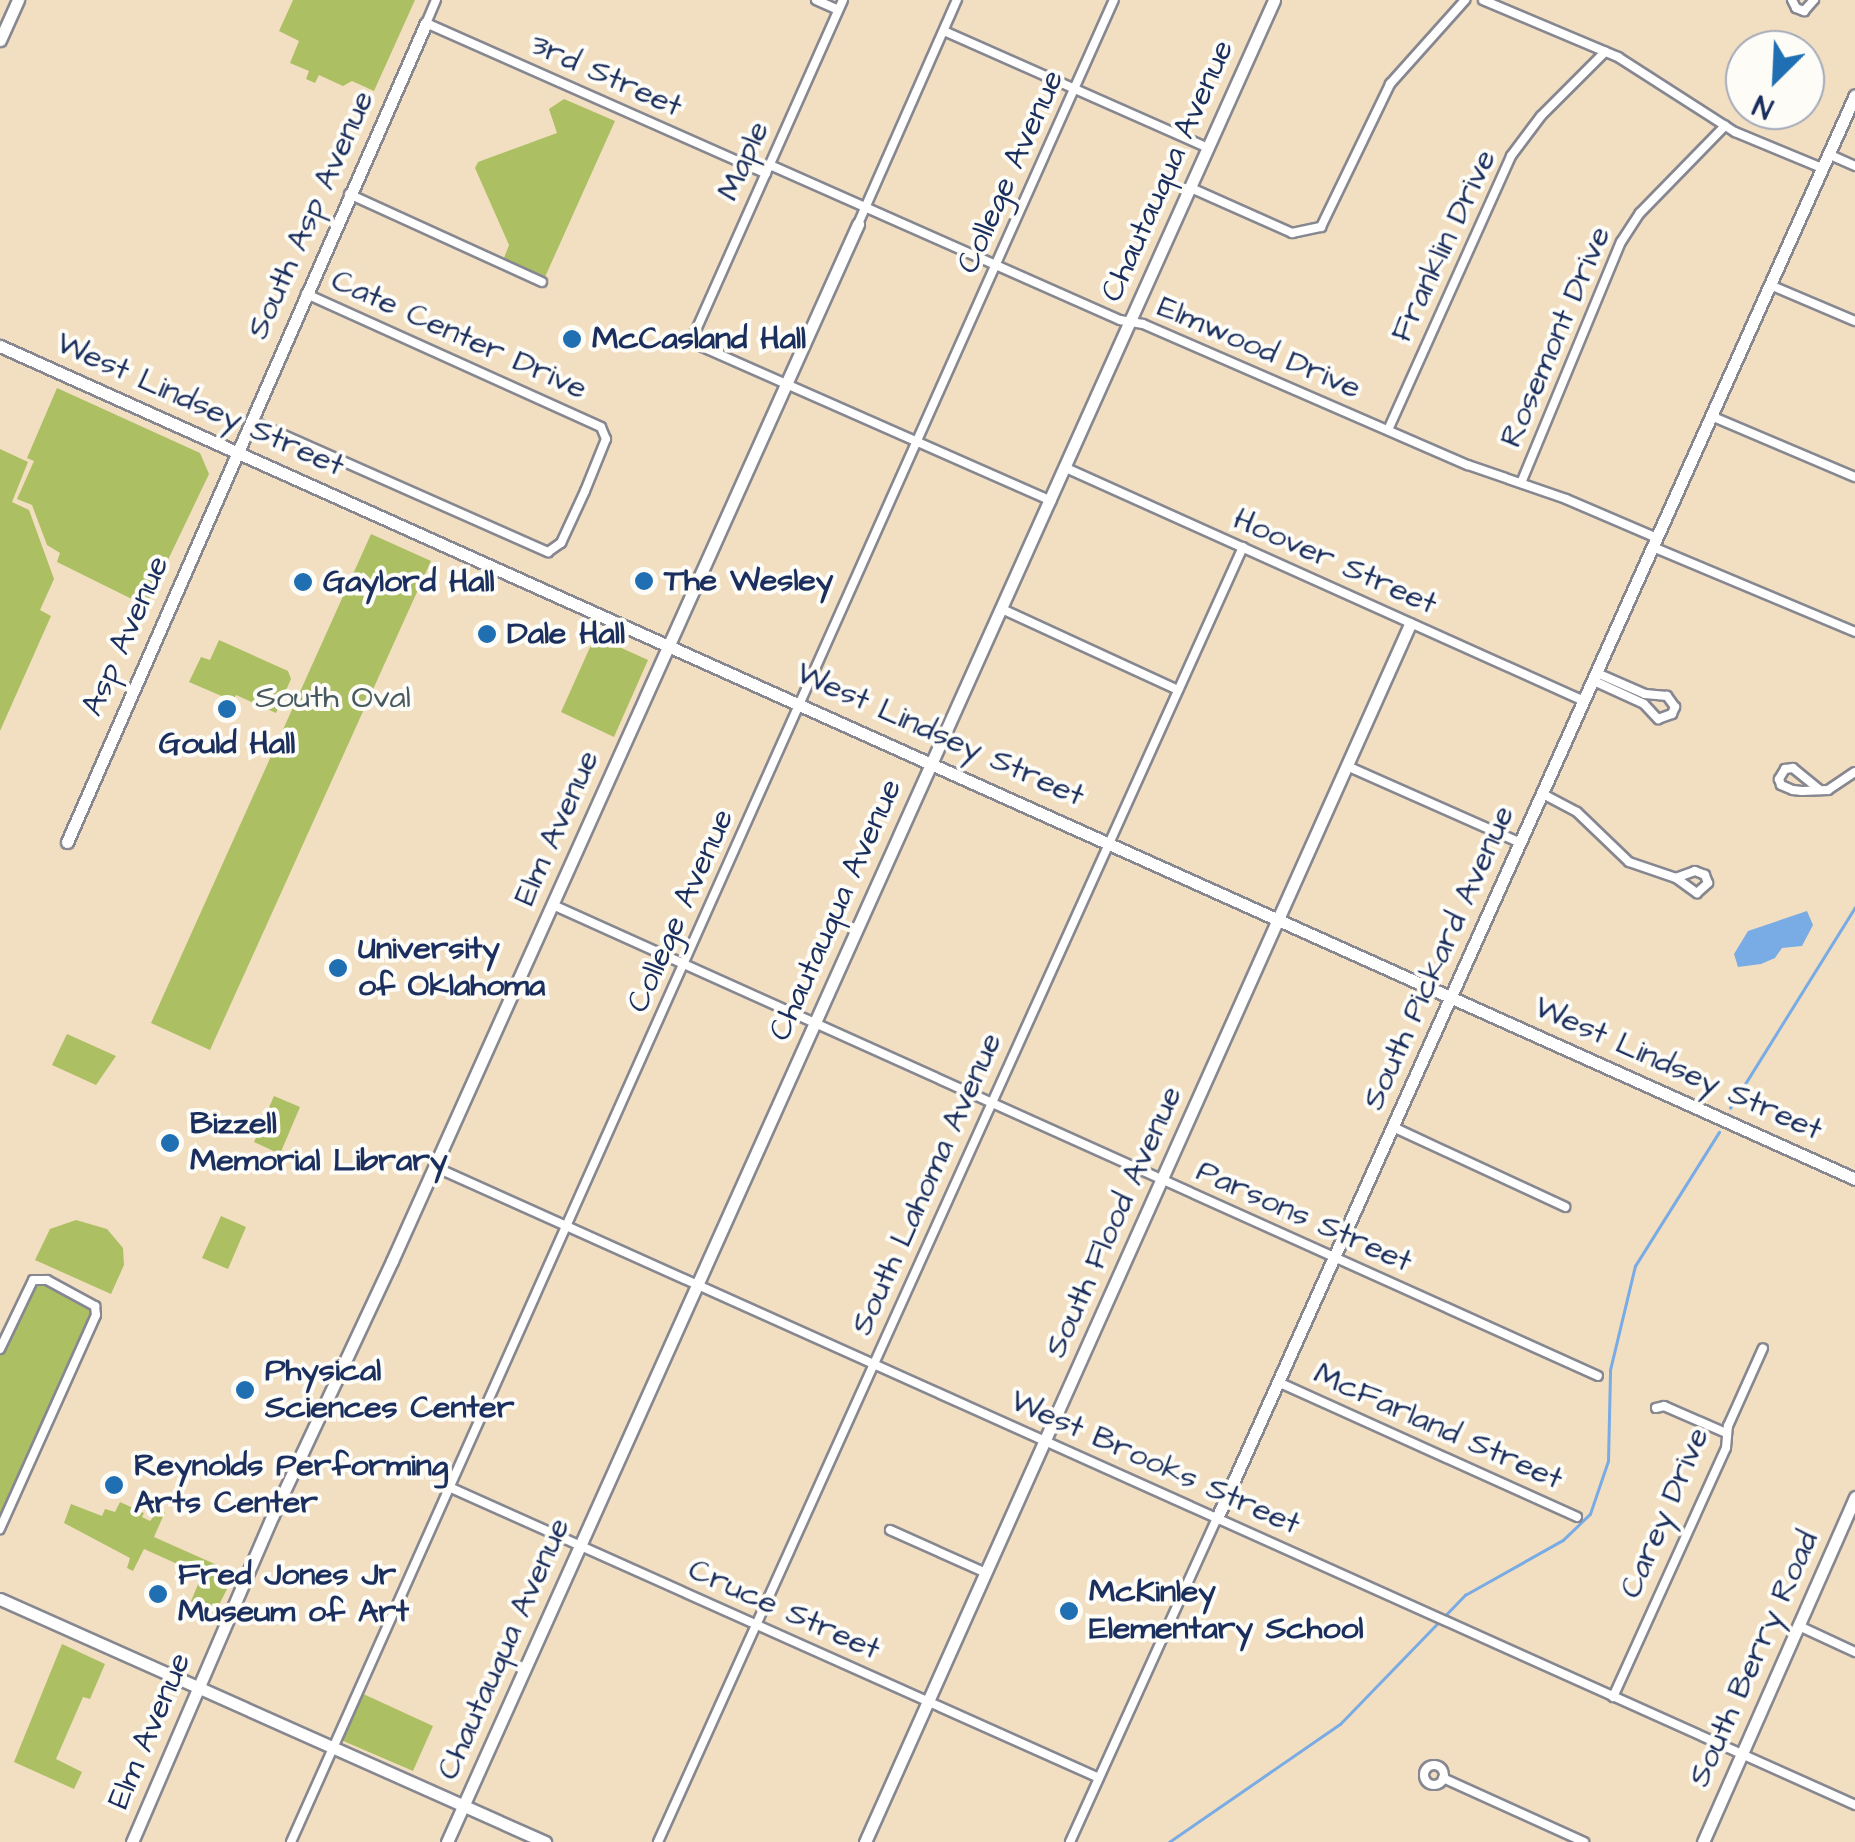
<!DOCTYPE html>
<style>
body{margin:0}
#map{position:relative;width:1855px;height:1842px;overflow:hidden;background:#f2dfc1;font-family:"Architects Daughter",sans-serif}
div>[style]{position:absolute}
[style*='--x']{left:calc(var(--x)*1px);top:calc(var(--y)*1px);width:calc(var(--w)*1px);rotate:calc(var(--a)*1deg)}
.green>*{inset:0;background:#acbf63}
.water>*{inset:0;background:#79abe5}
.stream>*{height:2.5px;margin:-1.25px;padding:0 1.25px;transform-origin:1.25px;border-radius:1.25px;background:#79abe5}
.roads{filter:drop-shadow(2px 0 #868790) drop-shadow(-2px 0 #868790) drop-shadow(0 2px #868790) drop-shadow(0 -2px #868790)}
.street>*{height:8px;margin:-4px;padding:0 4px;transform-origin:4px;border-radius:4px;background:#fff}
.street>.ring{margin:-4px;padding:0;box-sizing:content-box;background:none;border:8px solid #fff;border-radius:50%}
.secondary>*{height:11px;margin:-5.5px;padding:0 5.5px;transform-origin:5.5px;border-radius:5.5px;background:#fff}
.dots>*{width:28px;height:28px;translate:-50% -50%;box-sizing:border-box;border:5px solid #fdfcf7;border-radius:50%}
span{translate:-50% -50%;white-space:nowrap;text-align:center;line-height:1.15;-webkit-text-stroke:8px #fdfcf7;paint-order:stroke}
.street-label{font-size:32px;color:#1b2f5e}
.poi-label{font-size:32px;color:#1b2f5e;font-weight:700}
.left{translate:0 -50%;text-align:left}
.park-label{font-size:32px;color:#465a60}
.north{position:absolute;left:1725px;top:30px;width:100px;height:100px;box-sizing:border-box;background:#fdfcf7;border:2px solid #a3aaba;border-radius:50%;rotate:204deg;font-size:28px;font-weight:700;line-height:40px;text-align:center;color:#1b2f5e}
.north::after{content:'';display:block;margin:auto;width:35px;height:45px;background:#1f6fb2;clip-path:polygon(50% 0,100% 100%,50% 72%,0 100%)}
</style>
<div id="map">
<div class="green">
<i style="clip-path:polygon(293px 0,415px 0,374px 91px,352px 81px,343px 86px,319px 75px,315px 83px,306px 79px,309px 71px,290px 63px,299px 41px,279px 31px)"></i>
<i style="clip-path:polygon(564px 99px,615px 121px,545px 277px,504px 258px,509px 245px,475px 168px,478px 162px,557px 133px,549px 109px)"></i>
<i style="clip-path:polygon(57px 388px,200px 453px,209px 474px,146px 606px,57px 562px,60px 553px,47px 545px,32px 505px,17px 499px,34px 461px,27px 458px)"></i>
<i style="clip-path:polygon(0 449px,28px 462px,12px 502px,29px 510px,54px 579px,40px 610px,51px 616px,0 731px)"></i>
<i style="clip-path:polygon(371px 534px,431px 561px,210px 1050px,151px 1023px)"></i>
<i style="clip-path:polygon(595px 636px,648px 660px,614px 737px,561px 712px)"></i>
<i style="clip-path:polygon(219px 640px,288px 671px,291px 679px,276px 713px,236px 695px,233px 701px,189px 682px,201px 657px,210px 660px)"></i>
<i style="clip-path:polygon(67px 1034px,116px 1056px,96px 1085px,52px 1065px)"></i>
<i style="clip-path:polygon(274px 1096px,300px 1107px,280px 1154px,254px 1142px)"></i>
<i style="clip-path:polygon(221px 1216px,246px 1227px,228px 1269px,202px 1258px)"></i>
<i style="clip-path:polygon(76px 1220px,107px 1229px,123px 1248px,124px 1265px,111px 1294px,35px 1260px,50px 1229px)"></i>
<i style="clip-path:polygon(41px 1278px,91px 1300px,96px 1315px,0 1529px,0 1349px,28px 1287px)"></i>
<i style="clip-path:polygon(120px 1502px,144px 1513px,142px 1517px,150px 1521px,160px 1509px,165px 1512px,154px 1537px,235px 1573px,212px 1619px,191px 1601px,202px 1575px,144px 1549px,133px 1571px,127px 1568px,130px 1558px,64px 1523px,71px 1504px,102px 1516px,105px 1509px,115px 1512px)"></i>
<i style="clip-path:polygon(62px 1644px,105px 1664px,90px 1699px,83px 1697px,56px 1759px,82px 1772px,74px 1789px,14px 1762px)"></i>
<i style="clip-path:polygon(359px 1692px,433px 1726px,413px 1771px,341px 1740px)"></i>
</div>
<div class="water">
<i style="clip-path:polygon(1807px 911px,1813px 925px,1802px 946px,1782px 948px,1775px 958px,1761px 964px,1738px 967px,1734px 954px,1748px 931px)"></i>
</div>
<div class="stream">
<i style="--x:1730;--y:1108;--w:237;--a:-58.1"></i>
<i style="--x:1169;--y:1842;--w:208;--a:-34.6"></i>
<i style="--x:1340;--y:1724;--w:180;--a:-45.9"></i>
<i style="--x:1465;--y:1595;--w:112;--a:-29.3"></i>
<i style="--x:1563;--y:1540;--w:37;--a:-44"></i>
<i style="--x:1590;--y:1514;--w:56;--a:-71.2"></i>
<i style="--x:1608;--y:1461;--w:91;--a:-88.7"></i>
<i style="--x:1610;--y:1370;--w:107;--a:-76.5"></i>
<i style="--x:1635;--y:1266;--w:158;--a:-57.9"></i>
</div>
<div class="roads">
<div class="street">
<i style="--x:436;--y:0;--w:25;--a:113"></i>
<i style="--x:426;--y:23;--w:372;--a:23.9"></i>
<i style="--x:816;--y:0;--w:24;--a:24"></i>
<i style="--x:843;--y:0;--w:374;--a:114"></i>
<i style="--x:691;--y:342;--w:394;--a:23.8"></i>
<i style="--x:1483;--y:0;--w:147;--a:22.9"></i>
<i style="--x:1618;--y:57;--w:139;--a:32.7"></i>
<i style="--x:1735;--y:132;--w:94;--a:22.5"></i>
<i style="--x:1792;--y:0;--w:9;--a:63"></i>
<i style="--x:1796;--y:8;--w:9;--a:21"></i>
<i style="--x:1804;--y:11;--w:15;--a:-48"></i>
<i style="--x:944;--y:31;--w:289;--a:23.9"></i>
<i style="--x:1828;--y:154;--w:30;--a:24"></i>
<i style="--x:770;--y:165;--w:383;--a:23.9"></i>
<i style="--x:1120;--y:320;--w:23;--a:10"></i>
<i style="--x:1143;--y:324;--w:354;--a:23.5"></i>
<i style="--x:1468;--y:465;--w:104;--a:19.1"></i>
<i style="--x:1566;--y:499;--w:99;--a:23.2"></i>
<i style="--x:1191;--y:188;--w:111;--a:24"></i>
<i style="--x:1292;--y:233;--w:30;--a:-12"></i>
<i style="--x:1321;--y:227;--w:159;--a:-64.2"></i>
<i style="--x:1390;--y:84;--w:113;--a:-48.2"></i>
<i style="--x:349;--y:194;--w:212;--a:24.5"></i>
<i style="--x:858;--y:224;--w:245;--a:-66.2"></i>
<i style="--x:1770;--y:285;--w:92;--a:23"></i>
<i style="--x:1711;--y:416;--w:156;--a:23"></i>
<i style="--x:252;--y:421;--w:324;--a:23.9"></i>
<i style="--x:548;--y:552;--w:16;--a:-35"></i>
<i style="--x:561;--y:543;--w:57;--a:-65.2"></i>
<i style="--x:585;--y:491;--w:56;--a:-68"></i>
<i style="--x:606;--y:439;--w:13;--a:-113"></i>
<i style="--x:601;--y:427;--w:324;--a:-155.7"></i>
<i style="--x:1388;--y:430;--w:300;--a:-65.8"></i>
<i style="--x:1511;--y:156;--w:50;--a:-53.1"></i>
<i style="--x:1541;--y:116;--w:91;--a:-45"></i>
<i style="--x:1066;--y:468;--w:568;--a:24.22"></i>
<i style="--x:1521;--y:483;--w:261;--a:-67.5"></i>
<i style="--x:1621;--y:242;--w:35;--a:-57"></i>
<i style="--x:1640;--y:213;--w:122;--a:-45.7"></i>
<i style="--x:1653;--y:547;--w:219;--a:22.8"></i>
<i style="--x:1002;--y:609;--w:194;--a:24.7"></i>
<i style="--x:1594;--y:681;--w:55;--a:24.7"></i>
<i style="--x:1644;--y:704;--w:21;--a:47"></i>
<i style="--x:1658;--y:719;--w:15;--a:-20"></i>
<i style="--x:1672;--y:714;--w:8;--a:-67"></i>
<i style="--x:1675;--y:707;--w:14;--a:-126"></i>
<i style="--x:1667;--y:696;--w:22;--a:-175"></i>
<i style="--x:1645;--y:694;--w:52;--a:-156.4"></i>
<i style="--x:1347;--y:766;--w:190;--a:23.9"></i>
<i style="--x:1820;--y:790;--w:35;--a:-141"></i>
<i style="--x:1793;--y:768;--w:8;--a:173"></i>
<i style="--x:1785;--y:769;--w:12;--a:121"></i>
<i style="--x:1779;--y:779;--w:6;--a:72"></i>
<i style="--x:1781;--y:785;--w:13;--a:23"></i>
<i style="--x:1793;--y:790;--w:9;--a:6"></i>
<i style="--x:1802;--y:791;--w:26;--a:-2"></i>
<i style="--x:1828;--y:790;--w:32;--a:-34"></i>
<i style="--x:1543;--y:794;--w:38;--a:28"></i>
<i style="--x:1577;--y:812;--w:72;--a:43.9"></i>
<i style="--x:1629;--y:862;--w:50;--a:18.8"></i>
<i style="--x:1676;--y:878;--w:26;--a:36"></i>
<i style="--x:1697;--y:893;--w:15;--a:-42"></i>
<i style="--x:1708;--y:883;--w:9;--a:-111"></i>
<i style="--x:1705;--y:875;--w:11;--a:-158"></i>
<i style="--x:1695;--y:871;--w:20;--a:160"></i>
<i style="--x:553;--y:905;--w:1146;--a:24.26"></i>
<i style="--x:1393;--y:1127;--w:190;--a:24.9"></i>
<i style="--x:435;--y:1167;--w:1557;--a:24.19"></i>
<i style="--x:0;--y:1349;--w:76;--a:-64.4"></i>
<i style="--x:33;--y:1280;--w:14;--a:0"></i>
<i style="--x:47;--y:1280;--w:55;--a:28.4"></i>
<i style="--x:95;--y:1306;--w:9;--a:84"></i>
<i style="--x:96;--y:1315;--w:235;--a:114.2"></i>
<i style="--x:1278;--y:1382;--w:328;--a:24.3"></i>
<i style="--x:1656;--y:1408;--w:8;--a:-14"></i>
<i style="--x:1664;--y:1406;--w:68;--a:23.5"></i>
<i style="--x:449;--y:1487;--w:712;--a:24.12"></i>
<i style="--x:890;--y:1530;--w:105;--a:24.1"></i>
<i style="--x:1799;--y:1626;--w:62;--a:24.9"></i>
<i style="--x:1613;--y:1697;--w:273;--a:-65.6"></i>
<i style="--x:1726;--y:1448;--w:22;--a:-85"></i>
<i style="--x:1728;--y:1426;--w:85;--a:-65.8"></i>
<i class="ring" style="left:1424px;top:1765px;width:12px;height:12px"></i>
<i style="--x:1443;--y:1778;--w:155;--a:24.4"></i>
<i style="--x:291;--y:1842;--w:2017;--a:-65.93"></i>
<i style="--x:658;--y:1842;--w:1421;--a:-65.69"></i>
<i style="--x:1070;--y:1842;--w:356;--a:-65.6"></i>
</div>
<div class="secondary">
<i style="--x:0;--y:40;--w:44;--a:-65.8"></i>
<i style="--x:0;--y:346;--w:2033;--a:24.18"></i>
<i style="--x:67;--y:842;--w:894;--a:-66.33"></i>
<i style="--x:1217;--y:1518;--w:1559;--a:-65.85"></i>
<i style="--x:0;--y:1599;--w:597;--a:24.03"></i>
<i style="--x:132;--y:1842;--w:356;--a:-66.7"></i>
<i style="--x:273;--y:1515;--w:280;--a:-64.9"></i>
<i style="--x:392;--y:1261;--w:1137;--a:-65.8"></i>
<i style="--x:447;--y:1842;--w:2019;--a:-65.82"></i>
<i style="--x:865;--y:1842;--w:1334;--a:-65.89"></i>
<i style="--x:1703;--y:1842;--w:377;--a:-66.2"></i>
</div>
</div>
<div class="dots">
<i style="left:572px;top:339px;background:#1f6fb2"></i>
<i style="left:644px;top:581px;background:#1f6fb2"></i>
<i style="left:303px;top:582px;background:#1f6fb2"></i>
<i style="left:487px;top:634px;background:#1f6fb2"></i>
<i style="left:227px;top:709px;background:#1f6fb2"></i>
<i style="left:338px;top:968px;background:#1f6fb2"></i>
<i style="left:170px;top:1143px;background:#1f6fb2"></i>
<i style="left:245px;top:1390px;background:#1f6fb2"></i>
<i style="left:114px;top:1485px;background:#1f6fb2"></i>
<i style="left:158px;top:1594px;background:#1f6fb2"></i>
<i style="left:1069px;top:1611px;background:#1f6fb2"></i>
</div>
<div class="street-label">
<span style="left:606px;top:76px;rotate:24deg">3rd Street</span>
<span style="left:744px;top:161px;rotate:-66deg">Maple</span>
<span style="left:1168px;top:171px;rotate:-66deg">Chautauqua Avenue</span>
<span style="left:1011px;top:172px;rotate:-66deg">College Avenue</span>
<span style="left:311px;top:215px;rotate:-66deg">South Asp Avenue</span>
<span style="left:1444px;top:246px;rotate:-65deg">Franklin Drive</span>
<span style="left:459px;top:335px;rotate:24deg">Cate Center Drive</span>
<span style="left:1556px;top:337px;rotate:-67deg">Rosemont Drive</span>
<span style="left:1259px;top:348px;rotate:23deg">Elmwood Drive</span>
<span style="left:200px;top:405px;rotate:24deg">West Lindsey Street</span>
<span style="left:1335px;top:562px;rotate:24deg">Hoover Street</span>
<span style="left:126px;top:636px;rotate:-66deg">Asp Avenue</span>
<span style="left:940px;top:735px;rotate:24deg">West Lindsey Street</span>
<span style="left:557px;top:828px;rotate:-66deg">Elm Avenue</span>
<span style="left:836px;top:910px;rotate:-66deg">Chautauqua Avenue</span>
<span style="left:681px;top:911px;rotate:-66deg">College Avenue</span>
<span style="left:1439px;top:958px;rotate:-66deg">South Pickard Avenue</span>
<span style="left:1678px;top:1069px;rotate:24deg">West Lindsey Street</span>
<span style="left:927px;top:1184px;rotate:-66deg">South Lahoma Avenue</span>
<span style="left:1304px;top:1217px;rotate:24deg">Parsons Street</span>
<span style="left:1114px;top:1222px;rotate:-66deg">South Flood Avenue</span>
<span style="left:1438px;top:1427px;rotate:24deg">McFarland Street</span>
<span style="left:1155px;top:1463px;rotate:24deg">West Brooks Street</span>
<span style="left:1665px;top:1513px;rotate:-67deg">Carey Drive</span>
<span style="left:784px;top:1610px;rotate:24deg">Cruce Street</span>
<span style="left:504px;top:1649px;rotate:-66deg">Chautauqua Avenue</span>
<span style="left:1754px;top:1659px;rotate:-66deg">South Berry Road</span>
<span style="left:150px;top:1731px;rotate:-67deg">Elm Avenue</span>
</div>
<div class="poi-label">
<span class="left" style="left:592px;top:339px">McCasland Hall</span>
<span class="left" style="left:664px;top:581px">The Wesley</span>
<span class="left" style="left:323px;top:582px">Gaylord Hall</span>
<span class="left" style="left:507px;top:634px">Dale Hall</span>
<span style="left:227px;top:744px">Gould Hall</span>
<span class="left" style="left:358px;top:968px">University<br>of Oklahoma</span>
<span class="left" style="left:190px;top:1143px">Bizzell<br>Memorial Library</span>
<span class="left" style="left:265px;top:1390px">Physical<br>Sciences Center</span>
<span class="left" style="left:134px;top:1485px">Reynolds Performing<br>Arts Center</span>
<span class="left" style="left:178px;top:1594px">Fred Jones Jr<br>Museum of Art</span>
<span class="left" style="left:1089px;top:1611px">McKinley<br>Elementary School</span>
</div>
<div class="park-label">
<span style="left:333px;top:698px">South Oval</span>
</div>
<div class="north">N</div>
</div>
